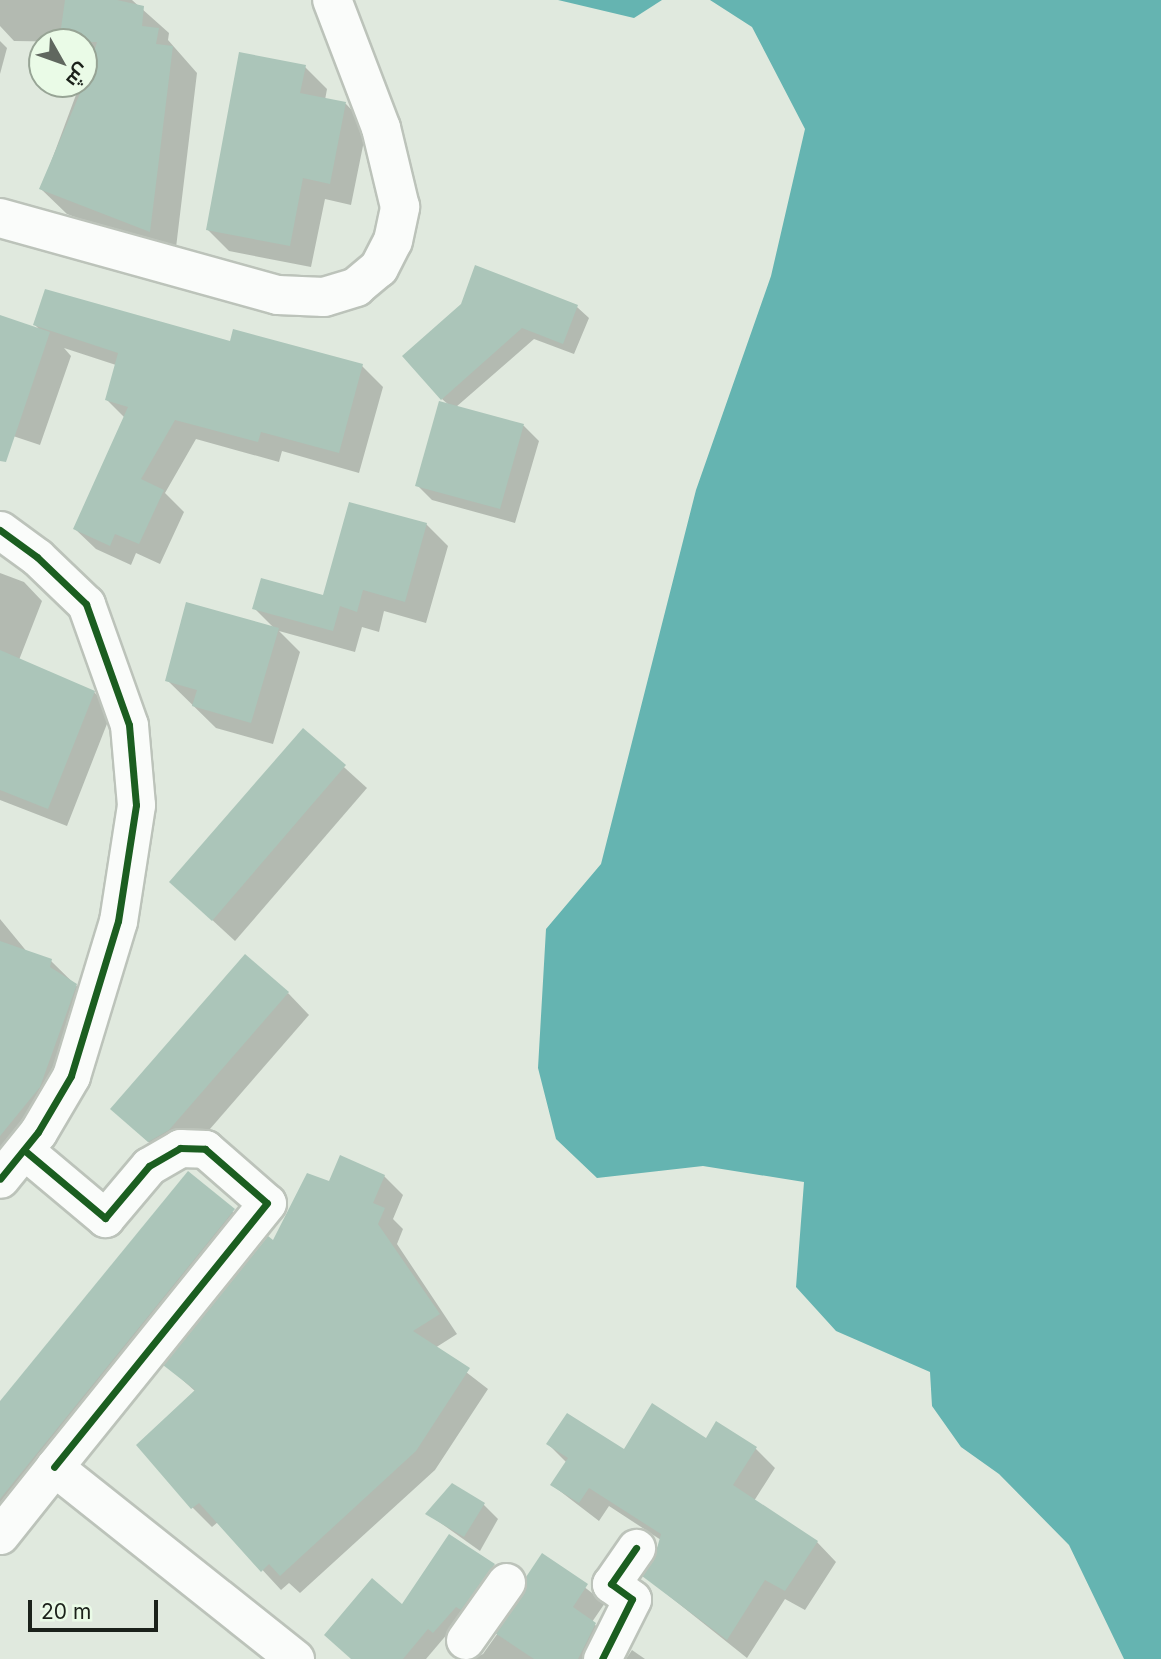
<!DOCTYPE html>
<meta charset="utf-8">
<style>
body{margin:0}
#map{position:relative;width:1161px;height:1659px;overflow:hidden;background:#e0e9de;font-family:Inter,Cairo,sans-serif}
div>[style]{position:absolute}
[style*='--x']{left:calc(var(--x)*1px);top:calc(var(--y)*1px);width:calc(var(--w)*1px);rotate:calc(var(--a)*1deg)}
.water>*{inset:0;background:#65b4b1}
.shadow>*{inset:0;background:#0003}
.building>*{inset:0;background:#abc5b9}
.roads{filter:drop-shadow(2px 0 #bcc3ba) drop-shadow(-2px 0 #bcc3ba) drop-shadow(0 2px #bcc3ba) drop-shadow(0 -2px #bcc3ba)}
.street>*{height:37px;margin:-18.5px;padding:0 18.5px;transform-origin:18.5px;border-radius:18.5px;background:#fafcfa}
.primary>*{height:38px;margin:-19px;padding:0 19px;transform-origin:19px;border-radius:19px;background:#fafcfa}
.cycleway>*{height:7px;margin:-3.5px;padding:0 3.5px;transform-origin:3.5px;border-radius:3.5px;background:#1b5e20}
span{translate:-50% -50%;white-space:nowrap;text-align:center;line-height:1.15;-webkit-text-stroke:6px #eafbe7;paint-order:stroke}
.north{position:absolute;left:28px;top:28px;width:70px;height:70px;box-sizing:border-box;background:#eafbe7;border:2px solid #97a495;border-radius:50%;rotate:130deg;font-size:19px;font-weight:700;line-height:28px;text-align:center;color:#1b211a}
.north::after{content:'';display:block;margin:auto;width:24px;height:32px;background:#60675f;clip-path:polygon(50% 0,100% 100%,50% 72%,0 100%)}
.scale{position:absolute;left:28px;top:1600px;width:130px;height:32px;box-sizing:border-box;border:4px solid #1b211a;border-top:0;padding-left:9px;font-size:21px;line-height:24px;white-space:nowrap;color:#1b211a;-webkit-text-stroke:5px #eafbe7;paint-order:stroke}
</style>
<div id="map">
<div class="water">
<i style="clip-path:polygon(558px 0,662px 0,634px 18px)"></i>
<i style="clip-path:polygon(710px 0,1161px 0,1161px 1659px,1124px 1659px,1069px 1545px,999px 1474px,961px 1447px,932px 1406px,930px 1372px,836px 1331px,796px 1287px,804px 1182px,703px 1166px,597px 1178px,556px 1139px,538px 1068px,546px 929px,601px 864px,696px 490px,771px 276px,805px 129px,752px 27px)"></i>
</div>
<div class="shadow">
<i style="clip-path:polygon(0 0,132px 0,169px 33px,168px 40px,197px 73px,175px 256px,67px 214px,41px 189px,80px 84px,84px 84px,84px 42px,14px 41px,0 26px)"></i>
<i style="clip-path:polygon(0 41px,7px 48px,0 74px)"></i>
<i style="clip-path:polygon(305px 67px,327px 89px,325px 100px,346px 104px,367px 126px,351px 205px,325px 199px,311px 267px,229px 251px,207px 229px)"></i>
<i style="clip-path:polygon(476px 267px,577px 307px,589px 318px,574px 354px,534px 339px,456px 407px,524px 426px,539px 441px,515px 523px,432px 500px,417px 485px,449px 405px,442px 399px,462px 305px)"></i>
<i style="clip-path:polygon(0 317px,41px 331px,35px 325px,231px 343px,362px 366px,383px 387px,359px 473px,282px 451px,279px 462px,196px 439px,165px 493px,184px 512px,160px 564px,136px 553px,131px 565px,96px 549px,75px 529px,125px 418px,107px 400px,116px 365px,64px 348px,71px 356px,40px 445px,4px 433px,0 429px)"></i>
<i style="clip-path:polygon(426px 524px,448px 546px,426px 623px,384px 611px,379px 632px,362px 627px,355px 652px,279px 631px,300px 652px,273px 744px,216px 728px,167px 680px,275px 629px,254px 608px,325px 597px)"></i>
<i style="clip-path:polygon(0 573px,24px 582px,42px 601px,19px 660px,94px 692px,112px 711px,67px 826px,0 800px)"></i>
<i style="clip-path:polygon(303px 730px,367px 788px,235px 941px,171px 882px)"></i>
<i style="clip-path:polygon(0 919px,28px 953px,51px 961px,96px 1005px,0 1166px)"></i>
<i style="clip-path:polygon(288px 993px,309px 1015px,190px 1152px,171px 1163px,113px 1109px)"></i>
<i style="clip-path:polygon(188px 1174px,256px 1232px,0 1546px,0 1404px)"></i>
<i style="clip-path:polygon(384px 1176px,403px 1195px,393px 1219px,403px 1229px,397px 1244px,457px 1334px,435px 1348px,488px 1389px,435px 1470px,300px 1593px,289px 1583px,281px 1590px,218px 1522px,212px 1527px,193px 1508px,138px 1445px,196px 1392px,166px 1365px,274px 1243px,330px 1183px)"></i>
<i style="clip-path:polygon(707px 1440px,756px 1449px,775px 1468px,754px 1501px,817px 1542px,836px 1562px,805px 1610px,785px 1599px,747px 1658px,644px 1576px,661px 1540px,609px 1506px,599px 1521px,552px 1485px,567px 1463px,548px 1444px,624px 1451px)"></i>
<i style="clip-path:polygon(483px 1504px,498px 1519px,480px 1551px,428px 1514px)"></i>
<i style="clip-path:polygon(543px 1555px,605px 1603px,592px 1622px,613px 1642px,605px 1659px,472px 1659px,483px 1654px,525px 1595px)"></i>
<i style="clip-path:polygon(487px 1561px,499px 1573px,426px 1659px,352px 1659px,402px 1606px)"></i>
<i style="clip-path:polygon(632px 1650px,645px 1659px,626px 1659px)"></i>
</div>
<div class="building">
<i style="clip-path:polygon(65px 0,117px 0,144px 6px,142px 26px,159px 28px,156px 44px,173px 46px,150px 232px,39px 189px,84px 84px,97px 42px,59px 42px)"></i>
<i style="clip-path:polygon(239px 52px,306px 65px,300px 93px,346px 102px,330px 184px,303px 178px,290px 246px,206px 230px)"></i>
<i style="clip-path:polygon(475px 265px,578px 305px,563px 344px,522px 328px,441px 400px,402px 356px,461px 304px)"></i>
<i style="clip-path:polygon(45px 289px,230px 341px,233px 329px,363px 364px,339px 453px,261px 432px,258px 442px,175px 420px,141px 479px,164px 490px,139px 544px,115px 534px,110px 546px,73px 529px,128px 407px,105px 400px,118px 353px,33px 325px)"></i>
<i style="clip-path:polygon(0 315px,50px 332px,6px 462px,0 461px)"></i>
<i style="clip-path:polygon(439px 401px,524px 424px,500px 509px,415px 486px)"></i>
<i style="clip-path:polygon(349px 502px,427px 523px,405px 602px,363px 590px,357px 612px,340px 606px,333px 631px,252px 609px,261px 578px,323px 595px)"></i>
<i style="clip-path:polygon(186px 602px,279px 628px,251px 723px,192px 706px,197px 690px,165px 681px)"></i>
<i style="clip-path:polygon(0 650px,95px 691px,48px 809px,0 790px)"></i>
<i style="clip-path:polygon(303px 728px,346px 765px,212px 921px,169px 882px)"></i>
<i style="clip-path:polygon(0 941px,52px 959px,50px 967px,77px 984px,40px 1087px,0 1136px)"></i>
<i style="clip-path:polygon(245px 954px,289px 992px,169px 1130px,148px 1142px,110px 1109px)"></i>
<i style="clip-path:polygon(340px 1155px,385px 1175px,373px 1203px,385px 1208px,378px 1224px,440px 1314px,413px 1331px,470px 1368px,416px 1451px,280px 1576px,269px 1564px,261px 1572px,199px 1503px,191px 1509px,136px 1445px,195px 1390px,163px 1365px,268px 1236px,273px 1240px,307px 1173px,329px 1181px)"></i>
<i style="clip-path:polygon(188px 1171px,235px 1209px,0 1499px,0 1401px)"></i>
<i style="clip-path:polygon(652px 1403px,706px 1438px,716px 1421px,757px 1447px,733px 1485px,818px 1541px,785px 1591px,765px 1580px,727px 1640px,642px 1576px,654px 1559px,661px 1534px,589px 1488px,579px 1503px,550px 1485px,568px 1458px,546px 1444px,567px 1413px,624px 1449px)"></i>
<i style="clip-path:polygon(452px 1483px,485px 1503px,464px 1537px,425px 1514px)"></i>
<i style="clip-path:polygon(449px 1534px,495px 1564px,461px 1610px,456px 1607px,433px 1633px,428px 1629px,403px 1659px,351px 1659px,324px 1635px,372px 1578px,402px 1604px)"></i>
<i style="clip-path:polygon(542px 1553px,588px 1584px,573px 1607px,596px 1623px,578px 1659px,534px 1659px,495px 1633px,523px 1594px,526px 1577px)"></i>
</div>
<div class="roads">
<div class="street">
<i style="--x:0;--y:530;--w:46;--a:36.1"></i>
<i style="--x:37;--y:557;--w:68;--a:43.8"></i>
<i style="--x:86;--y:604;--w:128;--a:70.4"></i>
<i style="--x:129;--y:725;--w:80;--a:85"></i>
<i style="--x:136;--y:805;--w:117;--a:98.8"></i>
<i style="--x:118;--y:921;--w:162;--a:106.9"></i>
<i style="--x:71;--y:1076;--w:65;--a:120.5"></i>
<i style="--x:38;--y:1132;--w:60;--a:129"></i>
<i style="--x:24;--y:1150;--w:106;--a:40"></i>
<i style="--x:105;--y:1218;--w:68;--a:-49.8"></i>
<i style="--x:149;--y:1166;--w:36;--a:-30"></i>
<i style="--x:180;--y:1148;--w:25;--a:2"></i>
<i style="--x:205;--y:1149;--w:82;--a:41.1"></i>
<i style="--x:267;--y:1203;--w:339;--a:128.9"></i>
<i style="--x:0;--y:1535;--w:87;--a:-51.5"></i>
<i style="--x:54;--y:1467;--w:308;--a:38.5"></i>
<i style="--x:465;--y:1640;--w:71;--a:-54.7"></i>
<i style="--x:602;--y:1659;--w:67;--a:-63.4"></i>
<i style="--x:632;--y:1599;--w:26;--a:-144"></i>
<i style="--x:611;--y:1584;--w:44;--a:-55.2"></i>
</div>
<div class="primary">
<i style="--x:0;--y:218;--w:288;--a:15.5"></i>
<i style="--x:278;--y:295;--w:46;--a:2.5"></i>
<i style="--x:324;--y:297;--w:34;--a:-17"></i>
<i style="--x:356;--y:287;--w:30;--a:-40"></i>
<i style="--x:379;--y:268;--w:30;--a:-63"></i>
<i style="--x:393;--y:241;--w:35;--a:-78"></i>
<i style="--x:400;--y:207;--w:81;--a:-103.5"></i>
<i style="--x:381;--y:128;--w:137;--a:-110.9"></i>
</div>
</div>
<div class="cycleway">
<i style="--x:0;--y:530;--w:46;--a:36.1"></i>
<i style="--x:37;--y:557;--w:68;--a:43.8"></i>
<i style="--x:86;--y:604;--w:128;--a:70.4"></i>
<i style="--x:129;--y:725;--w:80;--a:85"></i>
<i style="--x:136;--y:805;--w:117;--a:98.8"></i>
<i style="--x:118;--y:921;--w:162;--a:106.9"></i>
<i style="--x:71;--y:1076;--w:65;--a:120.5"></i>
<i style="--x:38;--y:1132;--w:60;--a:129"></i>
<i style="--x:24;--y:1150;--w:106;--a:40"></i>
<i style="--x:105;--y:1218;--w:68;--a:-49.8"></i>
<i style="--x:149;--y:1166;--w:36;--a:-30"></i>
<i style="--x:180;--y:1148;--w:25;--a:2"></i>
<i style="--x:205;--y:1149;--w:82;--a:41.1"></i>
<i style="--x:267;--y:1203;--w:339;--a:128.9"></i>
<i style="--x:602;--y:1659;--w:67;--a:-63.4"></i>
<i style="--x:632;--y:1599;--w:26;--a:-144"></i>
<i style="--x:611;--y:1584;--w:44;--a:-55.2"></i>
</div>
<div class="north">ش</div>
<div class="scale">20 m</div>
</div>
